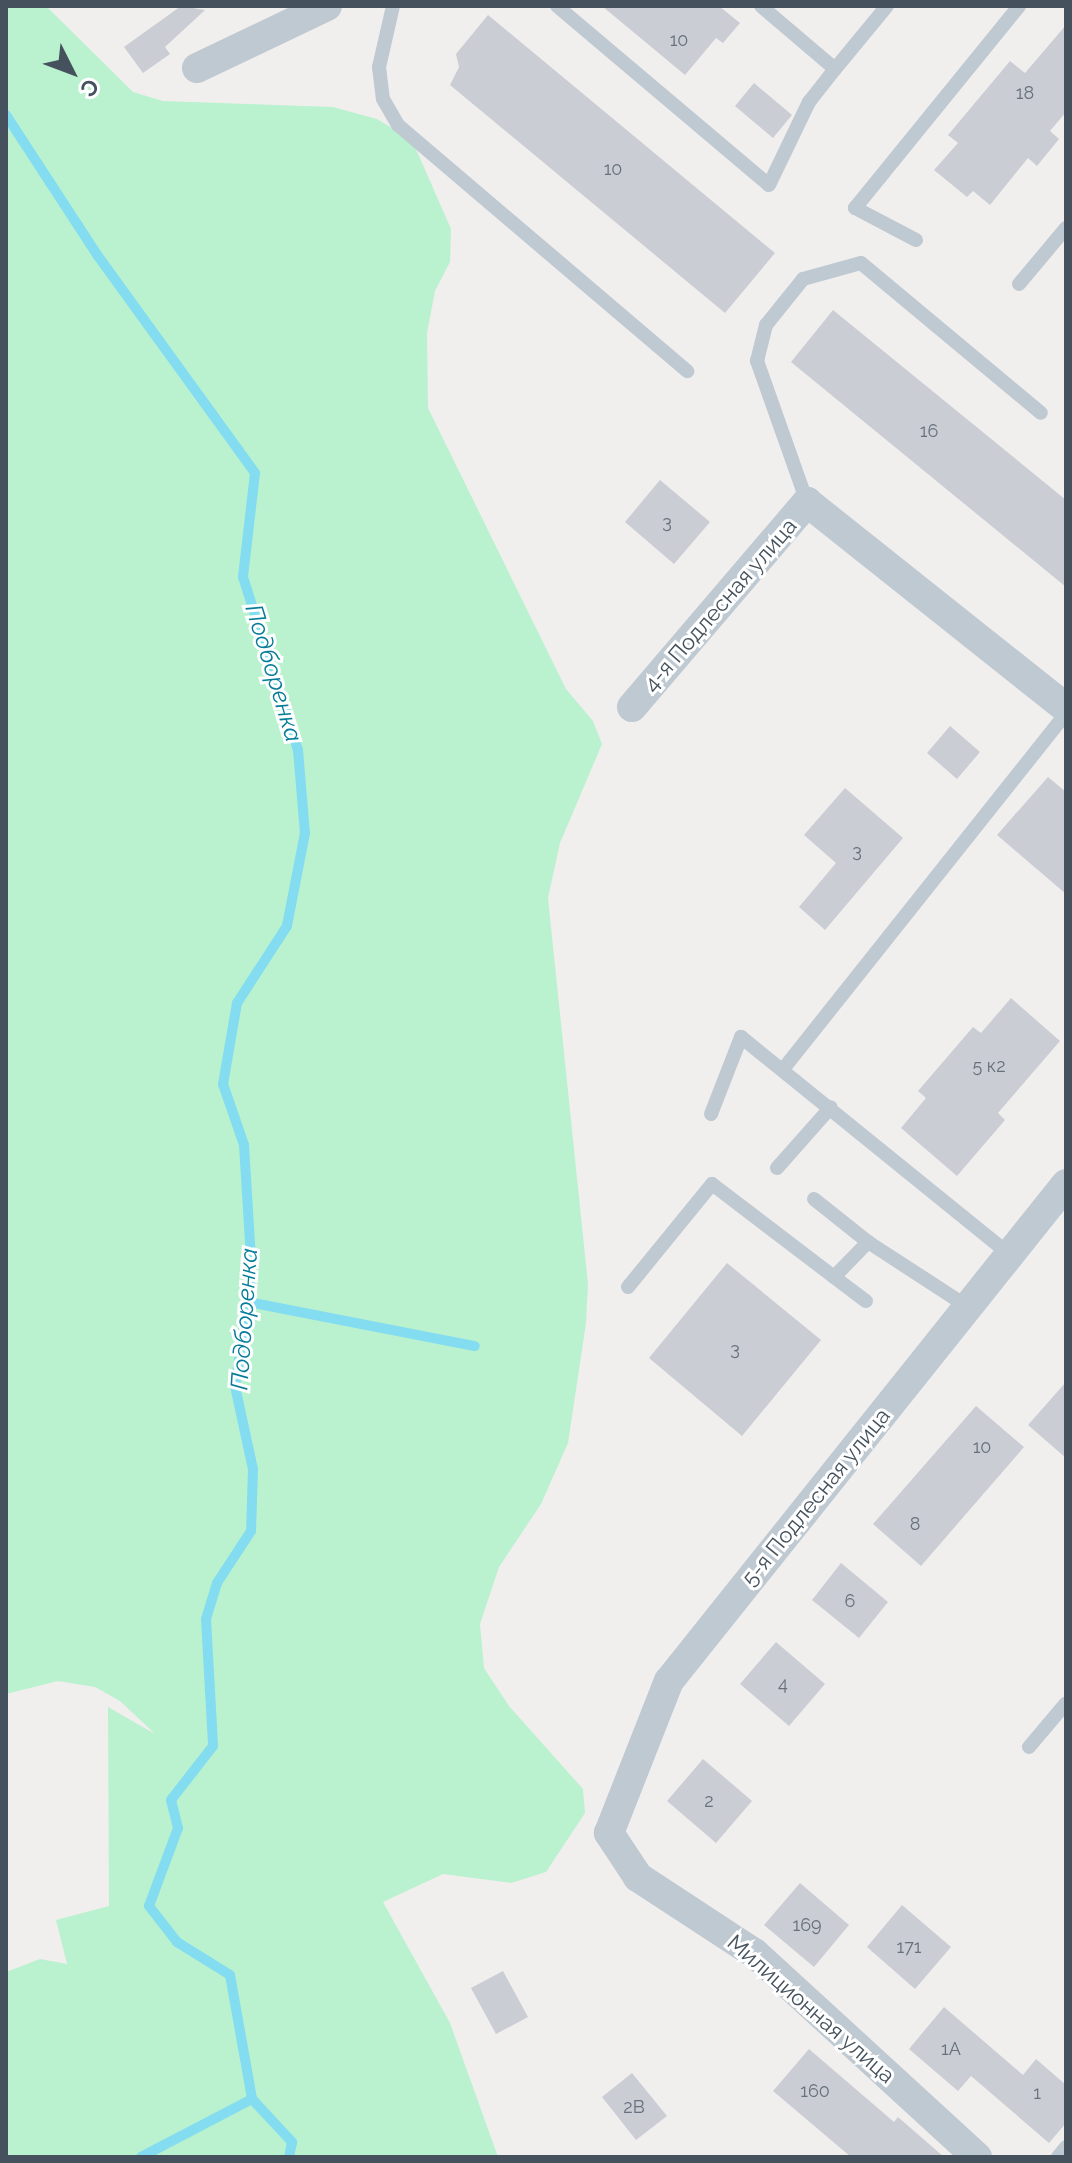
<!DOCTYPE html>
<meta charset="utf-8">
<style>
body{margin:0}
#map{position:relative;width:1072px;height:2163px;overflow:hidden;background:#f1eeee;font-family:Raleway,sans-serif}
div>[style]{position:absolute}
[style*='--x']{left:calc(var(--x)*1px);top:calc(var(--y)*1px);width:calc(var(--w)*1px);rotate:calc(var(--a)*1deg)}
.green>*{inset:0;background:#baf2cf}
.stream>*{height:10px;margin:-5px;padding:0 5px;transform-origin:5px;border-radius:5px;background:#84dcf1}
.building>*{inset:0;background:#cacdd4}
.lane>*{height:14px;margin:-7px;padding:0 7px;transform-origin:7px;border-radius:7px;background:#bec9d1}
.street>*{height:30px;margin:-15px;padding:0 15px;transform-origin:15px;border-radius:15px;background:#bec9d1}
span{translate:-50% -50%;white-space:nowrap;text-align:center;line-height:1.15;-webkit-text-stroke:6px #fff;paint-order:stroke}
.number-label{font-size:18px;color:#66717b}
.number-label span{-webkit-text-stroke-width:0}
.street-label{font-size:22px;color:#45525d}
.water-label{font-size:24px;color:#057c9a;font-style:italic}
.frame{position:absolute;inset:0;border:8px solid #45525d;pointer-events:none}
.north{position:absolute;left:32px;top:32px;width:80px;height:80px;-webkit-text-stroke:6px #fff;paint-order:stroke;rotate:132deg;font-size:22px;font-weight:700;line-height:32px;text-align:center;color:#45525d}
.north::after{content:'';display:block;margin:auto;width:28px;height:36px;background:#45525d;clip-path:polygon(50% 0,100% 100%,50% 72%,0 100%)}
</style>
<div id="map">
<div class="green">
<i style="clip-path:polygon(6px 6px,46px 6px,133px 92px,163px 101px,333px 107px,377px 119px,412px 140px,451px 229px,450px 262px,435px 291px,427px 333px,428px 408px,566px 689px,593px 721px,602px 744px,560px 843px,548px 898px,588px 1284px,586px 1323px,568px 1443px,541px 1504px,499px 1567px,480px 1624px,484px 1668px,509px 1706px,583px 1789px,585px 1813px,546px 1872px,511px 1883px,443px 1874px,383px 1902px,450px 2023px,498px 2157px,6px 2157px,6px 1972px,40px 1959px,67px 1964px,56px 1920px,109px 1906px,108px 1707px,155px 1734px,120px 1701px,95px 1687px,58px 1681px,6px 1694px)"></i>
</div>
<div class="stream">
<i style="--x:6;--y:115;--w:168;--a:56.9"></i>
<i style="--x:98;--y:256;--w:268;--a:54.1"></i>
<i style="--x:255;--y:473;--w:105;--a:96.6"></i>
<i style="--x:243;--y:577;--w:182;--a:72.4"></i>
<i style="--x:298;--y:750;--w:83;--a:85.2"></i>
<i style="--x:305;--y:833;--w:95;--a:101"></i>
<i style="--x:287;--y:926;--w:92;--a:123"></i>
<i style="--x:237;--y:1003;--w:82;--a:99.8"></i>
<i style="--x:223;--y:1084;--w:65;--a:71"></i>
<i style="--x:244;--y:1145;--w:129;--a:86.5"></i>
<i style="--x:252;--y:1274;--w:113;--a:98.6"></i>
<i style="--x:235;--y:1386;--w:85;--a:77.8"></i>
<i style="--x:253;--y:1469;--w:62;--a:91.8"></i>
<i style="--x:251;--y:1531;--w:62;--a:123.2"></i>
<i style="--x:217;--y:1583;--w:38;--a:107"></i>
<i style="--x:206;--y:1619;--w:127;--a:86.8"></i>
<i style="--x:213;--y:1746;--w:68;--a:127.9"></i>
<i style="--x:171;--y:1800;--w:29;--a:76"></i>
<i style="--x:178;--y:1828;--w:83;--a:110.4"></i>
<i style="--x:149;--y:1906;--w:46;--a:52.1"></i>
<i style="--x:177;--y:1942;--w:62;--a:31.9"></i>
<i style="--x:230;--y:1975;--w:126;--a:79.9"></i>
<i style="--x:252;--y:2099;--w:59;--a:47.1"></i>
<i style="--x:292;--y:2142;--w:15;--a:101"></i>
<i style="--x:248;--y:1302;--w:231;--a:11"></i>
<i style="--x:141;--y:2157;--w:125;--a:-27.6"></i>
</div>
<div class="building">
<i style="clip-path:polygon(181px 6px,205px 10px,165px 47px,170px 54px,143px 73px,124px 47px)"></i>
<i style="clip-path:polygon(602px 6px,719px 6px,740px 23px,723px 43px,716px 38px,685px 75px)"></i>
<i style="clip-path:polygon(488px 15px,775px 253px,725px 313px,450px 85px,459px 67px,456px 54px)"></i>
<i style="clip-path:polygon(1066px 25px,1066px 112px,1050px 131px,1059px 139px,1037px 166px,1028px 158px,990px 205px,973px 191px,967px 197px,934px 170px,958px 143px,948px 135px,1010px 61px,1025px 73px)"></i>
<i style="clip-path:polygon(754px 83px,792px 115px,773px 138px,735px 106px)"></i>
<i style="clip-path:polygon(833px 310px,1066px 500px,1066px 587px,791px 362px)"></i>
<i style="clip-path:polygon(660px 480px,710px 522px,674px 564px,625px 522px)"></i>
<i style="clip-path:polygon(950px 726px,980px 752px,957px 779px,927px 753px)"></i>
<i style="clip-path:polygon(1048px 777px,1066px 792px,1066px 894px,997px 835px)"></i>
<i style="clip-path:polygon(845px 788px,903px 838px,825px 930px,799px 907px,836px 863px,804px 835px)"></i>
<i style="clip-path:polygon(1011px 998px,1060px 1041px,998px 1113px,1005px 1120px,957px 1176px,901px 1128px,926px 1098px,918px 1091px,973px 1027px,981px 1033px)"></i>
<i style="clip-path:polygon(727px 1263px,821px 1340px,742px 1436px,649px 1358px)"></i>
<i style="clip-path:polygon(1066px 1382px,1066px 1458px,1028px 1425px)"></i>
<i style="clip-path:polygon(976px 1406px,1024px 1447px,921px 1566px,873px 1524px)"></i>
<i style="clip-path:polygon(841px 1563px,888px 1602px,859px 1638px,812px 1600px)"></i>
<i style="clip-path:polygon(776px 1642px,825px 1684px,789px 1726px,740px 1684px)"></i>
<i style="clip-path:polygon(703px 1759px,752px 1801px,716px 1843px,667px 1801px)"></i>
<i style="clip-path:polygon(800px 1883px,849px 1925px,814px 1967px,764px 1925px)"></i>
<i style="clip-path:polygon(902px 1905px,951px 1947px,915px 1989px,867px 1947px)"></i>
<i style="clip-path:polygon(503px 1971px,528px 2017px,496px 2034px,471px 1988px)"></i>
<i style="clip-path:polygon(944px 2007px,1023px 2075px,1036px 2059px,1066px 2085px,1066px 2123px,1049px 2143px,971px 2076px,958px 2091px,909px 2049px)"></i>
<i style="clip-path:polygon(809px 2049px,894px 2122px,898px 2117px,944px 2157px,851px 2157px,773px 2091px)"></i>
<i style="clip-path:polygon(632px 2073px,667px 2116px,636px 2140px,602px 2097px)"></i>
</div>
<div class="lane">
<i style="--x:393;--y:6;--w:63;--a:102.9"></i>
<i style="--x:379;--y:67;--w:32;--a:83"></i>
<i style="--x:383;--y:99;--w:30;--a:60"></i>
<i style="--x:398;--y:125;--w:380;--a:40.4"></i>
<i style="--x:557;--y:6;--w:277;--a:40.2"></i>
<i style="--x:769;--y:185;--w:92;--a:-64.3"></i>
<i style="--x:809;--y:102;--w:42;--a:-51.8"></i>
<i style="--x:761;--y:6;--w:97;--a:40.4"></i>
<i style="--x:835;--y:69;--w:82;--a:-50.5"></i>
<i style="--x:916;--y:240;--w:69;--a:-152.3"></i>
<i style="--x:855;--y:208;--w:260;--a:-50.9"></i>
<i style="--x:1019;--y:284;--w:73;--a:-50"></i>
<i style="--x:807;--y:502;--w:150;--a:-109.5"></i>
<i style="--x:757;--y:361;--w:37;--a:-76"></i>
<i style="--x:766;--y:325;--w:59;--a:-51.2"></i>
<i style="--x:803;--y:279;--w:60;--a:-15.4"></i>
<i style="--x:861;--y:263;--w:234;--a:39.8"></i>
<i style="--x:784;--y:1068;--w:453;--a:-51.5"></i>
<i style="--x:711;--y:1114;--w:83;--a:-68.7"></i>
<i style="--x:741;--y:1037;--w:346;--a:39"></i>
<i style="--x:777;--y:1168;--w:81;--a:-48.5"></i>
<i style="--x:814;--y:1199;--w:69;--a:38.5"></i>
<i style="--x:834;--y:1277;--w:40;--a:37"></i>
<i style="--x:628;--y:1287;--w:133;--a:-50.8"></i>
<i style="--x:712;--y:1184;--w:153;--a:37.3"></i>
<i style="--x:834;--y:1277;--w:49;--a:-45.8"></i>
<i style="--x:868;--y:1242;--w:119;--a:33"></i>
<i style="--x:1029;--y:1747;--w:57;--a:-49.9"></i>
<i style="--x:1058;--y:2157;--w:13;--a:-51"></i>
</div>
<div class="street">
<i style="--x:197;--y:68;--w:144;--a:-25.5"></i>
<i style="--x:632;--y:707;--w:270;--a:-49.5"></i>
<i style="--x:807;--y:502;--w:331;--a:38.5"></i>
<i style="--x:977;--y:2157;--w:302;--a:-137.5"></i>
<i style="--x:754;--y:1953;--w:139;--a:-146.8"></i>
<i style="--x:638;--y:1877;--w:53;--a:-123.4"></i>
<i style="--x:609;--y:1833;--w:163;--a:-68.5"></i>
<i style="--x:669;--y:1681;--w:636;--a:-51.38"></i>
</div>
<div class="number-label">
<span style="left:679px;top:40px">10</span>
<span style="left:1025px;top:93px">18</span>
<span style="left:613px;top:169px">10</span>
<span style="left:929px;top:431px">16</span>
<span style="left:667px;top:522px">3</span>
<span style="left:857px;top:851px">3</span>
<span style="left:989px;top:1066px">5 к2</span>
<span style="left:735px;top:1349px">3</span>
<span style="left:982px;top:1447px">10</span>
<span style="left:915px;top:1524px">8</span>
<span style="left:850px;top:1601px">6</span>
<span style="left:783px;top:1684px">4</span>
<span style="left:709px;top:1801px">2</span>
<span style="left:807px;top:1925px">169</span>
<span style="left:909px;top:1947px">171</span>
<span style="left:951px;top:2049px">1А</span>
<span style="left:815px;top:2091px">160</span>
<span style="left:1037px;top:2093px">1</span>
<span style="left:634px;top:2107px">2В</span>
</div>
<div class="street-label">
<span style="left:720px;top:605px;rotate:-49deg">4-я Подлесная улица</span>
<span style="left:816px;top:1497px;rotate:-51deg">5-я Подлесная улица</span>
<span style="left:811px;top:2009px;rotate:41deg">Милиционная улица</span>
</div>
<div class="water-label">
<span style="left:274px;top:673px;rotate:73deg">Подборенка</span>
<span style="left:244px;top:1319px;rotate:-86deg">Подборенка</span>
</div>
<div class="frame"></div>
<div class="north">С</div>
</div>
